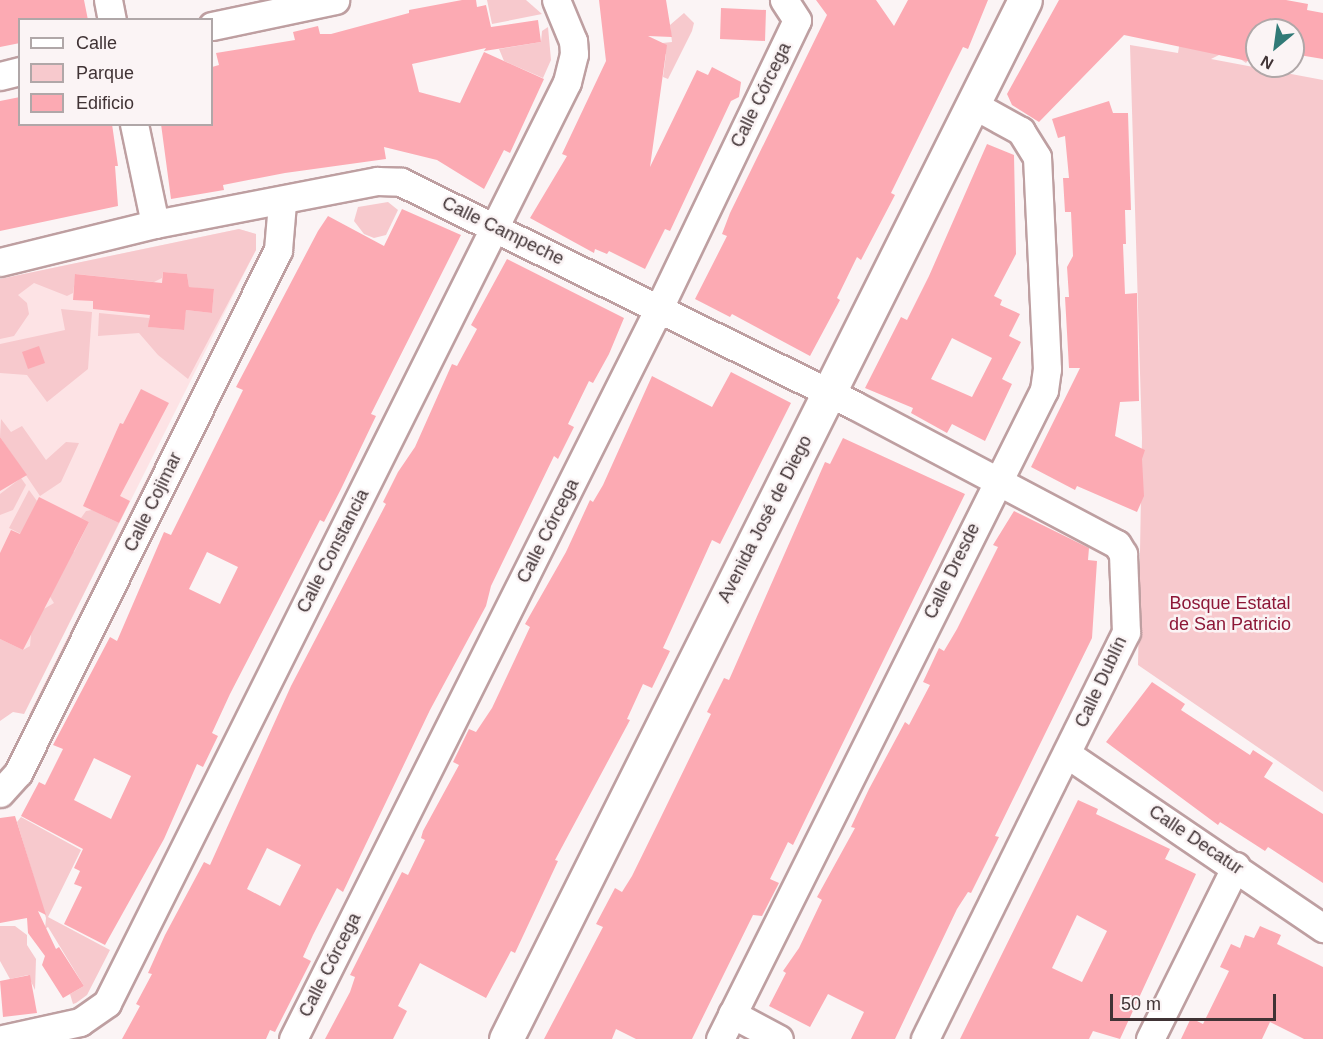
<!DOCTYPE html>
<meta charset="utf-8">
<style>
body{margin:0}
#map{position:relative;width:1323px;height:1039px;overflow:hidden;background:#fbf4f5;font-family:Helvetica,sans-serif}
div>[style]{position:absolute}
[style*='--x']{left:calc(var(--x)*1px);top:calc(var(--y)*1px);width:calc(var(--w)*1px);rotate:calc(var(--a)*1deg)}
.built>*{inset:0;background:#fde3e5}
.green>*{inset:0;background:#f7c9cd}
.building>*{inset:0;background:#fcaab3}
.roads{filter:drop-shadow(2px 0 #be9fa1) drop-shadow(-2px 0 #be9fa1) drop-shadow(0 2px #be9fa1) drop-shadow(0 -2px #be9fa1)}
.minor>*{height:27px;margin:-13.5px;padding:0 13.5px;transform-origin:13.5px;border-radius:13.5px;background:#fff}
.secondary>*{height:33px;margin:-16.5px;padding:0 16.5px;transform-origin:16.5px;border-radius:16.5px;background:#fff}
span{translate:-50% -50%;white-space:nowrap;text-align:center;line-height:1.15;-webkit-text-stroke:5px #fbf4f5;paint-order:stroke}
.street-label{font-size:18px;color:#403335}
.park-label{font-size:18px;color:#8d1737}
.legend{position:absolute;left:18px;top:18px;width:195px;height:108px;box-sizing:border-box;background:#fbf4f5;border:2px solid #b0a7a8;margin:0;padding:8px 10px;list-style:none;font-size:18px;color:#403335}
.legend li{display:flex;align-items:center;gap:12px;height:30px}
.legend b{width:30px;border:2px solid #b0a7a8}
.north{position:absolute;left:1245px;top:18px;width:60px;height:60px;box-sizing:border-box;background:#fbf4f5;border:2px solid #b0a7a8;border-radius:50%;rotate:209deg;font-size:16px;font-weight:700;line-height:24px;text-align:center;color:#403335}
.north::after{content:'';display:block;margin:auto;width:21px;height:27px;background:#317a77;clip-path:polygon(50% 0,100% 100%,50% 72%,0 100%)}
.scale{position:absolute;left:1110px;top:994px;width:166px;height:27px;box-sizing:border-box;border:3px solid #403335;border-top:0;padding-left:8px;font-size:18px;line-height:21px;white-space:nowrap;color:#403335;-webkit-text-stroke:4px #fbf4f5;paint-order:stroke}
</style>
<div id="map">
<div class="built">
<i style="clip-path:polygon(239px 229px,256px 234px,256px 250px,24px 714px,0 683px,0 279px)"></i>
</div>
<div class="green">
<i style="clip-path:polygon(487px 0,526px 0,542px 14px,492px 24px)"></i>
<i style="clip-path:polygon(1185px 9px,1190px 11px,1186px 34px,1204px 37px,1208px 21px,1221px 23px,1226px 12px,1231px 16px,1227px 37px,1242px 43px,1239px 51px,1248px 45px,1256px 51px,1246px 63px,1236px 56px,1219px 55px,1211px 59px,1323px 80px,1323px 792px,1138px 665px,1142px 438px,1130px 45px,1178px 53px)"></i>
<i style="clip-path:polygon(684px 13px,694px 23px,692px 31px,668px 79px,663px 77px,666px 54px,644px 53px,653px 44px,672px 42px,670px 25px)"></i>
<i style="clip-path:polygon(548px 27px,551px 60px,543px 78px,504px 61px,499px 49px,541px 42px,542px 31px)"></i>
<i style="clip-path:polygon(388px 202px,398px 210px,386px 235px,374px 238px,364px 234px,354px 221px,358px 207px)"></i>
<i style="clip-path:polygon(239px 229px,256px 234px,256px 250px,188px 379px,158px 355px,139px 333px,98px 336px,99px 313px,149px 318px,149px 327px,183px 330px,186px 310px,212px 313px,214px 290px,189px 287px,187px 274px,163px 272px,162px 278px,154px 282px,76px 274px,73px 293px,67px 296px,34px 283px,18px 295px,27px 303px,29px 314px,14px 336px,0 339px,0 279px)"></i>
<i style="clip-path:polygon(61px 309px,92px 312px,88px 369px,47px 402px,27px 375px,0 373px,0 344px,65px 330px)"></i>
<i style="clip-path:polygon(188px 396px,193px 405px,35px 717px,29px 715px)"></i>
<i style="clip-path:polygon(1px 419px,11px 432px,22px 426px,46px 460px,66px 442px,79px 443px,61px 482px,40px 496px,0 437px)"></i>
<i style="clip-path:polygon(21px 478px,26px 485px,13px 510px,0 515px,0 494px)"></i>
<i style="clip-path:polygon(29px 490px,37px 501px,24px 528px,74px 552px,89px 522px,81px 518px,86px 511px,92px 510px,119px 523px,24px 714px,13px 712px,0 721px,0 639px,23px 650px,30px 646px,31px 634px,42px 610px,54px 603px,49px 595px,61px 554px,9px 528px)"></i>
<i style="clip-path:polygon(21px 817px,81px 850px,48px 917px,110px 950px,87px 995px,76px 1003px,73px 1004px,70px 994px,84px 986px,48px 927px,45px 929px,46px 918px,17px 822px)"></i>
<i style="clip-path:polygon(0 926px,15px 926px,27px 935px,27px 945px,36px 959px,35px 990px,28px 975px,10px 979px,0 961px)"></i>
</div>
<div class="building">
<i style="clip-path:polygon(0 0,84px 0,88px 20px,20px 20px,20px 43px,0 47px)"></i>
<i style="clip-path:polygon(462px 0,476px 0,477px 7px,486px 5px,491px 27px,538px 20px,541px 42px,484px 51px,486px 48px,412px 64px,419px 92px,460px 103px,484px 52px,544px 79px,510px 153px,504px 150px,484px 189px,437px 160px,384px 147px,386px 159px,285px 173px,223px 185px,224px 190px,171px 199px,161px 124px,212px 124px,212px 67px,219px 65px,216px 53px,295px 40px,293px 32px,318px 26px,320px 34px,331px 34px,409px 13px,409px 10px)"></i>
<i style="clip-path:polygon(599px 0,666px 0,672px 37px,648px 36px,667px 45px,650px 167px,697px 70px,708px 75px,712px 67px,741px 82px,739px 97px,731px 101px,670px 231px,665px 229px,645px 269px,609px 251px,607px 254px,595px 249px,594px 253px,530px 218px,567px 156px,562px 154px,606px 61px)"></i>
<i style="clip-path:polygon(816px 0,876px 0,894px 26px,908px 0,988px 0,968px 49px,963px 47px,948px 77px,891px 193px,895px 195px,861px 260px,857px 257px,837px 298px,840px 300px,810px 356px,732px 314px,730px 317px,695px 299px,727px 236px,722px 234px,730px 213px,827px 15px)"></i>
<i style="clip-path:polygon(1059px 0,1286px 0,1308px 4px,1307px 10px,1323px 13px,1323px 59px,1293px 54px,1293px 30px,1257px 30px,1257px 63px,1124px 35px,1039px 122px,1012px 105px,1007px 94px)"></i>
<i style="clip-path:polygon(721px 8px,766px 10px,765px 41px,720px 39px)"></i>
<i style="clip-path:polygon(20px 97px,20px 124px,112px 124px,118px 166px,115px 166px,118px 206px,0 231px,0 101px)"></i>
<i style="clip-path:polygon(1109px 101px,1113px 113px,1128px 113px,1131px 210px,1125px 210px,1126px 244px,1123px 244px,1125px 294px,1137px 293px,1139px 401px,1120px 402px,1115px 436px,1145px 450px,1142px 459px,1144px 496px,1137px 512px,1077px 486px,1075px 490px,1031px 467px,1080px 368px,1069px 368px,1065px 297px,1069px 297px,1067px 267px,1073px 256px,1071px 212px,1065px 212px,1063px 178px,1069px 178px,1065px 136px,1058px 138px,1052px 119px)"></i>
<i style="clip-path:polygon(evenodd,987px 144px,1014px 155px,1016px 254px,994px 296px,1002px 300px,1000px 305px,1020px 314px,1009px 336px,1021px 342px,1002px 379px,1012px 384px,985px 441px,952px 424px,947px 433px,911px 413px,913px 408px,865px 388px,901px 317px,907px 320px,929px 276px,987px 144px,952px 338px,992px 358px,972px 397px,931px 379px,952px 338px)"></i>
<i style="clip-path:polygon(evenodd,402px 209px,461px 235px,371px 414px,376px 416px,341px 489px,324px 522px,320px 520px,230px 694px,212px 733px,218px 736px,203px 767px,197px 764px,164px 839px,105px 945px,64px 924px,82px 887px,74px 884px,80px 871px,74px 868px,83px 849px,21px 816px,39px 782px,45px 785px,63px 749px,53px 745px,110px 637px,117px 641px,164px 532px,171px 535px,243px 390px,236px 387px,318px 231px,328px 216px,384px 246px,402px 209px,207px 552px,238px 567px,220px 604px,189px 589px,207px 552px,402px 209px,94px 758px,131px 776px,111px 819px,74px 800px,94px 758px)"></i>
<i style="clip-path:polygon(evenodd,507px 259px,624px 318px,609px 354px,593px 383px,589px 381px,568px 424px,574px 427px,558px 459px,554px 456px,491px 586px,486px 606px,430px 710px,343px 892px,337px 888px,313px 935px,303px 957px,311px 961px,275px 1032px,270px 1030px,266px 1039px,122px 1039px,140px 1006px,136px 1004px,152px 974px,148px 973px,165px 935px,204px 862px,210px 865px,291px 686px,386px 504px,383px 502px,398px 472px,415px 447px,452px 364px,457px 366px,477px 329px,471px 325px,507px 259px,267px 848px,301px 865px,280px 906px,247px 889px,267px 848px)"></i>
<i style="clip-path:polygon(163px 272px,187px 274px,189px 287px,214px 289px,212px 313px,186px 310px,184px 330px,148px 327px,150px 315px,93px 309px,93px 301px,73px 300px,75px 274px,162px 283px)"></i>
<i style="clip-path:polygon(39px 346px,45px 363px,28px 369px,22px 352px)"></i>
<i style="clip-path:polygon(731px 372px,791px 403px,720px 544px,712px 540px,663px 648px,670px 651px,652px 688px,643px 684px,627px 719px,630px 720px,555px 860px,558px 861px,515px 953px,511px 951px,486px 998px,420px 963px,398px 1006px,407px 1011px,393px 1039px,325px 1039px,350px 992px,355px 977px,350px 975px,402px 872px,408px 875px,425px 840px,421px 838px,423px 831px,459px 765px,453px 762px,469px 729px,476px 732px,492px 708px,530px 627px,525px 624px,566px 552px,590px 500px,593px 502px,603px 485px,652px 376px,712px 407px)"></i>
<i style="clip-path:polygon(141px 389px,169px 403px,120px 496px,130px 501px,119px 523px,83px 506px,120px 423px,123px 424px)"></i>
<i style="clip-path:polygon(0 437px,27px 475px,0 491px)"></i>
<i style="clip-path:polygon(843px 438px,965px 494px,807px 816px,793px 845px,788px 842px,770px 879px,779px 883px,762px 916px,753px 915px,692px 1039px,636px 1039px,616px 1029px,612px 1039px,544px 1039px,603px 927px,596px 924px,615px 888px,622px 892px,632px 876px,660px 819px,711px 714px,707px 712px,724px 678px,729px 680px,825px 462px,830px 464px)"></i>
<i style="clip-path:polygon(39px 497px,89px 522px,23px 650px,0 639px,0 553px,11px 530px,20px 534px)"></i>
<i style="clip-path:polygon(1014px 511px,1089px 548px,1088px 560px,1097px 561px,1092px 638px,995px 836px,999px 837px,971px 893px,968px 892px,957px 909px,895px 1039px,851px 1039px,864px 1012px,828px 994px,810px 1027px,769px 1006px,786px 973px,783px 971px,799px 948px,822px 900px,817px 897px,855px 828px,851px 827px,869px 789px,905px 722px,909px 725px,930px 685px,923px 682px,939px 648px,944px 651px,957px 629px,998px 547px,993px 545px)"></i>
<i style="clip-path:polygon(1152px 682px,1185px 704px,1181px 710px,1250px 755px,1253px 750px,1273px 763px,1264px 777px,1323px 814px,1323px 883px,1268px 847px,1265px 851px,1220px 822px,1218px 825px,1106px 742px)"></i>
<i style="clip-path:polygon(evenodd,1078px 800px,1098px 809px,1096px 814px,1170px 849px,1165px 859px,1196px 874px,1120px 1039px,1093px 1031px,1089px 1039px,960px 1039px,1078px 800px,1077px 915px,1107px 931px,1082px 982px,1052px 968px,1077px 915px)"></i>
<i style="clip-path:polygon(15px 816px,46px 915px,38px 911px,56px 949px,59px 947px,84px 986px,63px 998px,42px 965px,45px 956px,28px 933px,27px 918px,0 923px,0 818px)"></i>
<i style="clip-path:polygon(1260px 926px,1281px 935px,1277px 944px,1323px 967px,1323px 1039px,1304px 1039px,1270px 1022px,1262px 1039px,1181px 1039px,1191px 1018px,1203px 1024px,1229px 971px,1220px 967px,1231px 944px,1240px 948px,1245px 935px,1254px 938px)"></i>
<i style="clip-path:polygon(30px 975px,37px 1013px,3px 1017px,0 981px)"></i>
</div>
<div class="roads">
<div class="minor">
<i style="--x:108;--y:0;--w:20;--a:79"></i>
<i style="--x:212;--y:26;--w:126;--a:-11.9"></i>
<i style="--x:0;--y:76;--w:21;--a:-14"></i>
<i style="--x:134;--y:124;--w:102;--a:78.1"></i>
<i style="--x:0;--y:262;--w:160;--a:-13.8"></i>
<i style="--x:155;--y:224;--w:226;--a:-11"></i>
<i style="--x:377;--y:181;--w:24;--a:2"></i>
<i style="--x:401;--y:182;--w:505;--a:26.21"></i>
<i style="--x:854;--y:405;--w:297;--a:27.9"></i>
<i style="--x:1117;--y:544;--w:12;--a:59"></i>
<i style="--x:1123;--y:554;--w:78;--a:87.8"></i>
<i style="--x:1126;--y:632;--w:454;--a:116.3"></i>
<i style="--x:1067;--y:754;--w:310;--a:34.2"></i>
<i style="--x:0;--y:793;--w:27;--a:-48"></i>
<i style="--x:18;--y:773;--w:584;--a:-63.57"></i>
<i style="--x:278;--y:250;--w:47;--a:-85.1"></i>
<i style="--x:732;--y:1014;--w:53;--a:28"></i>
<i style="--x:3;--y:1039;--w:79;--a:-12.4"></i>
<i style="--x:80;--y:1022;--w:33;--a:-35"></i>
<i style="--x:107;--y:1003;--w:1029;--a:-63.46"></i>
<i style="--x:567;--y:82;--w:29;--a:-76"></i>
<i style="--x:574;--y:54;--w:13;--a:-94"></i>
<i style="--x:573;--y:41;--w:44;--a:-112.5"></i>
<i style="--x:293;--y:1039;--w:818;--a:-63.4"></i>
<i style="--x:659;--y:308;--w:319;--a:-64.4"></i>
<i style="--x:797;--y:20;--w:24;--a:-123"></i>
<i style="--x:720;--y:1039;--w:725;--a:-63.47"></i>
<i style="--x:1044;--y:390;--w:21;--a:-82"></i>
<i style="--x:1047;--y:369;--w:212;--a:-92.7"></i>
<i style="--x:1037;--y:157;--w:31;--a:-122"></i>
<i style="--x:1021;--y:131;--w:56;--a:-151.1"></i>
<i style="--x:1150;--y:1039;--w:193;--a:-63.6"></i>
</div>
<div class="secondary">
<i style="--x:506;--y:1039;--w:1161;--a:-63.46"></i>
</div>
</div>
<div class="street-label">
<span style="left:761px;top:95px;rotate:-64deg">Calle Córcega</span>
<span style="left:503px;top:231px;rotate:26deg">Calle Campeche</span>
<span style="left:153px;top:502px;rotate:-64deg">Calle Cojimar</span>
<span style="left:765px;top:519px;rotate:-63deg">Avenida José de Diego</span>
<span style="left:548px;top:531px;rotate:-63deg">Calle Córcega</span>
<span style="left:333px;top:551px;rotate:-63deg">Calle Constancia</span>
<span style="left:952px;top:571px;rotate:-64deg">Calle Dresde</span>
<span style="left:1101px;top:682px;rotate:-65deg">Calle Dublín</span>
<span style="left:1196px;top:840px;rotate:34deg">Calle Decatur</span>
<span style="left:330px;top:965px;rotate:-63deg">Calle Córcega</span>
</div>
<div class="park-label">
<span style="left:1230px;top:614px">Bosque Estatal<br>de San Patricio</span>
</div>
<ul class="legend">
<li><b style="height:8px;background:#fff"></b>Calle</li>
<li><b style="height:16px;background:#f7c9cd"></b>Parque</li>
<li><b style="height:16px;background:#fcaab3"></b>Edificio</li>
</ul>
<div class="north">N</div>
<div class="scale">50 m</div>
</div>
